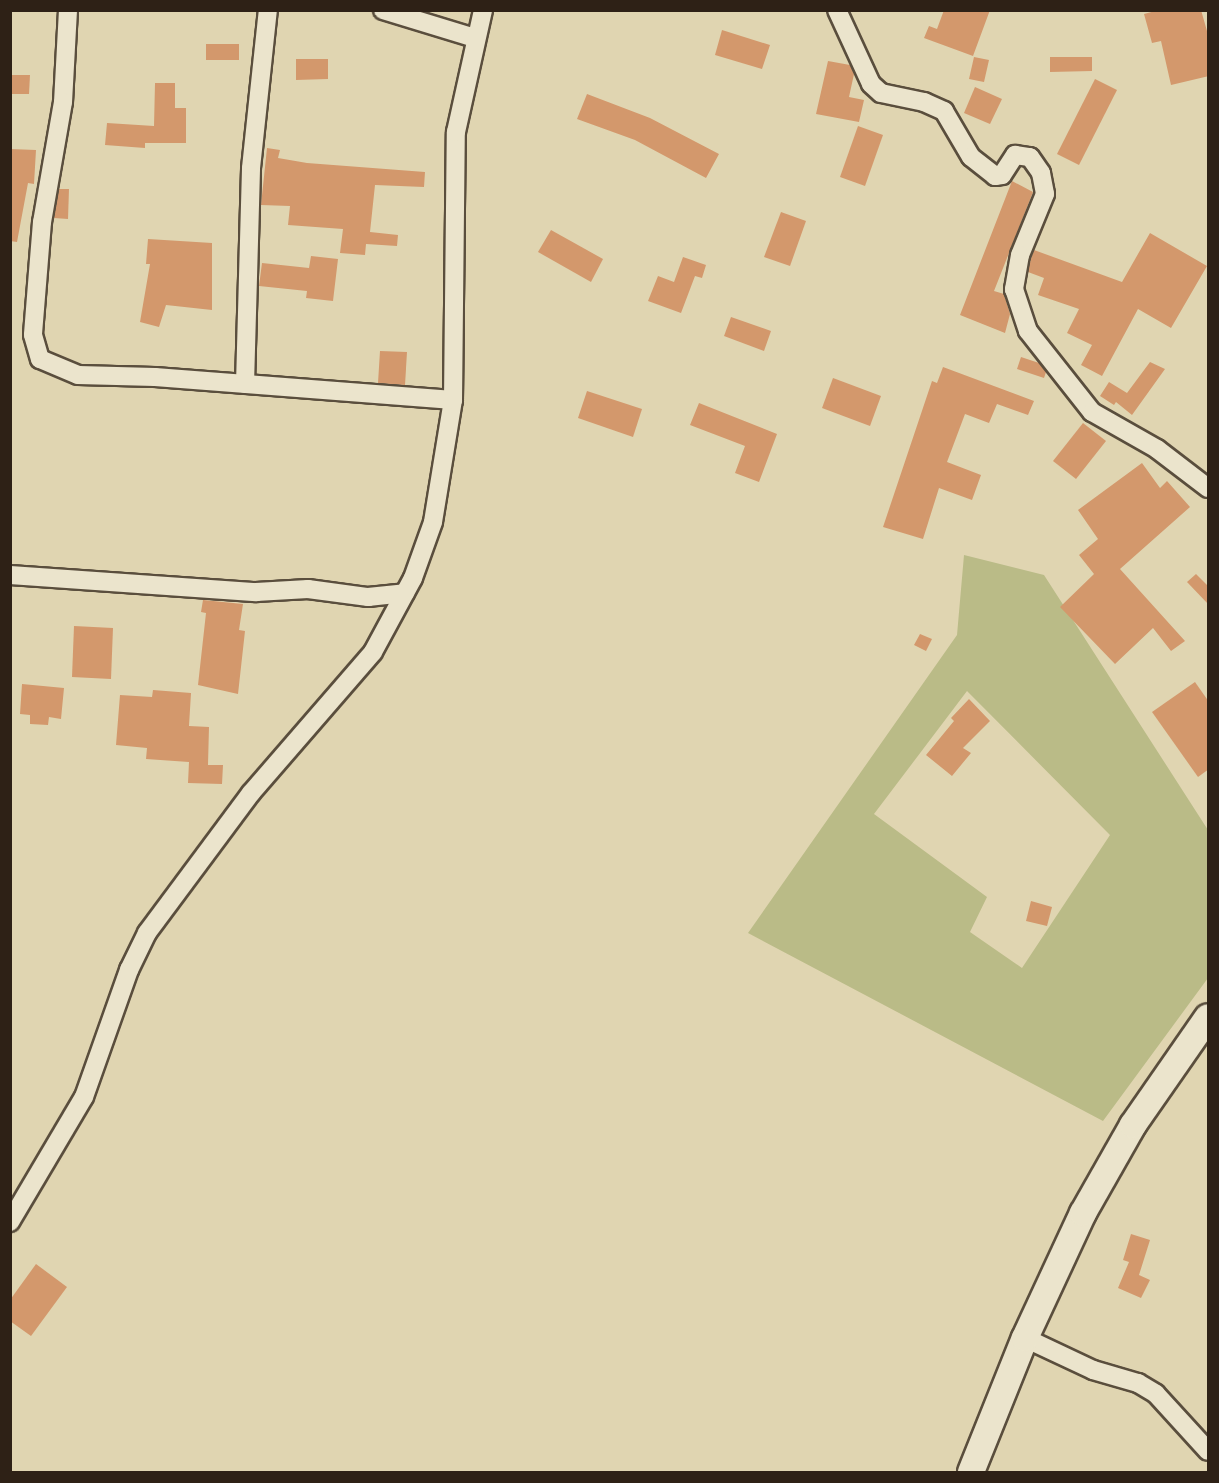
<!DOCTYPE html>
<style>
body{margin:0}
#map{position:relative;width:1219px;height:1483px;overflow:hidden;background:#e0d5b1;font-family:"Old Standard TT",serif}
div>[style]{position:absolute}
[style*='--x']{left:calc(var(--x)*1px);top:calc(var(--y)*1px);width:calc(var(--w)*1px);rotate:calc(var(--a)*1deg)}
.green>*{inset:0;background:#babb87}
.building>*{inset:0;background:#d3986c}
.roads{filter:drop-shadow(2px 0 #5a4e3d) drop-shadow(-2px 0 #5a4e3d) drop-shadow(0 2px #5a4e3d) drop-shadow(0 -2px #5a4e3d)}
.street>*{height:18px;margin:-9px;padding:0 9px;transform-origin:9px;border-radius:9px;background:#ebe4cc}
.secondary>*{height:26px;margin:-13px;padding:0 13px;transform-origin:13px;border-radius:13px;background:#ebe4cc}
span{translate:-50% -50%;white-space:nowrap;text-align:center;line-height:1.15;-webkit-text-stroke:4.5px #ebe4cc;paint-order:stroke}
.frame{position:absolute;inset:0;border:12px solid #2e2116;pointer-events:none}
</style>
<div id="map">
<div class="green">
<i style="clip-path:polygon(evenodd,964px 555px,1044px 575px,1208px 830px,1208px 978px,1103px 1121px,748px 933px,957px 635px,964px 555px,967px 691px,1110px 835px,1022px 968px,970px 932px,987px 897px,874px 814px,967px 691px)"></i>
</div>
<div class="building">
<i style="clip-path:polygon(944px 10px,990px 10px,973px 56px,924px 38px,929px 26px,937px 29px)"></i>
<i style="clip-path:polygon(1159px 10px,1201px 10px,1209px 38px,1209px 76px,1171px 85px,1161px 41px,1152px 43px,1144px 14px)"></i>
<i style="clip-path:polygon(722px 30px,770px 45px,762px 69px,715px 55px)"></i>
<i style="clip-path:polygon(206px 44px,239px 44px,239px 60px,206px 60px)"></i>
<i style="clip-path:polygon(974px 57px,989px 60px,984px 82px,969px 79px)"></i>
<i style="clip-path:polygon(1050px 57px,1092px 57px,1092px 71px,1050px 72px)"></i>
<i style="clip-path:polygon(296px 59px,328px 59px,328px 79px,296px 80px)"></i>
<i style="clip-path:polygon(828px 61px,850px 65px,854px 74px,849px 97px,864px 100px,859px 122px,816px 114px)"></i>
<i style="clip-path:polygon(10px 75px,30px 75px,29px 94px,10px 94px)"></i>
<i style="clip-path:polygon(1095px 79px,1117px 90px,1079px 165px,1057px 154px)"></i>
<i style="clip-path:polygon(155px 83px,175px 83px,175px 108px,186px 108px,186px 143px,145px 143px,145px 148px,105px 145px,107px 123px,154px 126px)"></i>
<i style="clip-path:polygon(975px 87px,1002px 99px,990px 124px,964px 113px)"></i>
<i style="clip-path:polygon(587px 94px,650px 118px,719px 154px,706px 178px,635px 140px,577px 119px)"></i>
<i style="clip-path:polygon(858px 126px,883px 135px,865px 186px,840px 177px)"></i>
<i style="clip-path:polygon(267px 148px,280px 150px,278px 158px,307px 163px,425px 172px,424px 187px,375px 185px,370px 232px,398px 235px,397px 246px,366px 244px,365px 255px,340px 253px,343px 229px,288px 225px,290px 206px,261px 205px)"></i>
<i style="clip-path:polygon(10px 149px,36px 150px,34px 184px,28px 183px,17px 242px,10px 241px)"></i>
<i style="clip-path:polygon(1012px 181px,1033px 192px,994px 291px,1004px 294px,1010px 314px,1005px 333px,960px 315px)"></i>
<i style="clip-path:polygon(59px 189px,69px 189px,68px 219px,54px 218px)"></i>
<i style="clip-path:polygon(781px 212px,806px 221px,790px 266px,764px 257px)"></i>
<i style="clip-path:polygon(551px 230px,603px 259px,591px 282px,538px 252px)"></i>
<i style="clip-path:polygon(1150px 233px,1207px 266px,1171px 328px,1138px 309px,1102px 376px,1081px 365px,1092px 345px,1067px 333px,1079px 309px,1038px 295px,1044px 278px,1028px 272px,1031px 258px,1034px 250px,1122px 282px)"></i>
<i style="clip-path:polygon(148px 239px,212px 243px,212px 310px,166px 305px,159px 327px,140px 322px,150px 264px,146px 264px)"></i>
<i style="clip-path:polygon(311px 256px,338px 259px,333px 301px,306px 298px,307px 291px,259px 286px,262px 263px,309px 268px)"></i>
<i style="clip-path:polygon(683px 257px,706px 265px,702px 278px,695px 276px,681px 313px,648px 301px,658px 276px,674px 282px)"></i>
<i style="clip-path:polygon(731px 317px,771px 331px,764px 351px,724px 336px)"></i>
<i style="clip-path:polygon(380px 351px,407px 352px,405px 385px,378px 383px)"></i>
<i style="clip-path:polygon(1021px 357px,1039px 363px,1046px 372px,1044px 378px,1017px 369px)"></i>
<i style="clip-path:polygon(1150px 362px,1165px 369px,1132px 415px,1116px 402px,1114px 405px,1100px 396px,1109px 382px,1127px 393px)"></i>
<i style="clip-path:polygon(943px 367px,1034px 401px,1028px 415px,997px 404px,989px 423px,965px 414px,947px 462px,981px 475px,972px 500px,939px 488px,923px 539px,883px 527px,932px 381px,937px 383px)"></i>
<i style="clip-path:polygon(833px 378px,881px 396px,870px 426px,822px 408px)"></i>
<i style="clip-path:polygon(587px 391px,642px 409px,633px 437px,578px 418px)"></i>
<i style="clip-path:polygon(699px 403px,777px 434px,759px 482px,735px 473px,745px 446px,690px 425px)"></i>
<i style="clip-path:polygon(1083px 423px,1106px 441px,1076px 479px,1053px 461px)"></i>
<i style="clip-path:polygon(1142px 463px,1160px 488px,1167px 481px,1190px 507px,1120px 569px,1185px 641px,1171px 651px,1153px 628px,1115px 664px,1060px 607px,1094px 574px,1079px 555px,1098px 539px,1078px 510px)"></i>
<i style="clip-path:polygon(1196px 574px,1209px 587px,1209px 605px,1187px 582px)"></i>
<i style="clip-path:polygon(203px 600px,243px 604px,239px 630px,245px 631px,238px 694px,198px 685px,206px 613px,201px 612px)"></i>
<i style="clip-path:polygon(74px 626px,113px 628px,111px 679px,72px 677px)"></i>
<i style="clip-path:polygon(920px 634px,932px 639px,926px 651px,914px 645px)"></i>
<i style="clip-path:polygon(1195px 682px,1209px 702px,1209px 769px,1198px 777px,1152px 712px)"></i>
<i style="clip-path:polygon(22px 684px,64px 688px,61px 719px,49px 717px,48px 725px,30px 724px,30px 715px,20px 714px)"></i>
<i style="clip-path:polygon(153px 690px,191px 693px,189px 726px,209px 727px,208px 765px,223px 765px,222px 784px,188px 783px,189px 762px,146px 759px,147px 748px,116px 745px,120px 695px,152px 697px)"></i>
<i style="clip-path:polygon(969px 699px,990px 721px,963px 748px,971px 753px,952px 776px,926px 755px,954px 721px,951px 718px)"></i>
<i style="clip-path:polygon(1031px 901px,1052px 907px,1047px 926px,1026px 921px)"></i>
<i style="clip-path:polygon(1131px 1234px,1150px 1240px,1139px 1275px,1150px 1280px,1141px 1298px,1118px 1288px,1129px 1262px,1123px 1260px)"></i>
<i style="clip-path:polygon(36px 1264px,67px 1287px,31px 1336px,10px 1321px,10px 1300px)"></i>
</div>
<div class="roads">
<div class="street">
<i style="--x:68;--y:10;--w:92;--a:93.1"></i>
<i style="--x:63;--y:102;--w:122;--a:99.9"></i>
<i style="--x:42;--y:222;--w:113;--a:94.6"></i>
<i style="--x:33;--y:335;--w:25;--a:74"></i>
<i style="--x:40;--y:359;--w:41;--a:22.8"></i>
<i style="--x:78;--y:375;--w:77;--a:1.5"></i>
<i style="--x:155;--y:377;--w:299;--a:4.4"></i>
<i style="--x:383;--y:10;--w:96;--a:16.9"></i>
<i style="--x:837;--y:10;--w:81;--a:65.3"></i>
<i style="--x:871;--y:84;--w:13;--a:42"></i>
<i style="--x:881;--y:93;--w:44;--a:11.8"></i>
<i style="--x:924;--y:102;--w:22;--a:24"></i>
<i style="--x:944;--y:111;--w:53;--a:59.6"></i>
<i style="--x:971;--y:157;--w:31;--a:38"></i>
<i style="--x:995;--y:176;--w:7;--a:-8"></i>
<i style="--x:1002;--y:175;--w:24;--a:-57"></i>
<i style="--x:1015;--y:155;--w:15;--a:8"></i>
<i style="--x:1030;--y:157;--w:19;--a:55"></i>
<i style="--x:1041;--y:173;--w:21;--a:79"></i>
<i style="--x:1045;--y:194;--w:66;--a:112.3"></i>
<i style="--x:1020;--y:255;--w:35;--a:100"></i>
<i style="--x:1014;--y:289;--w:44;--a:71.6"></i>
<i style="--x:1028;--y:331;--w:103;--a:51.7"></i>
<i style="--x:1092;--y:412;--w:75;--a:29.6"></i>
<i style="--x:1157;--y:449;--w:64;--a:37.4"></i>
<i style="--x:245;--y:384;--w:216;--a:-88.4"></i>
<i style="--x:251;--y:168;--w:159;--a:-83.9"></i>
<i style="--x:10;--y:575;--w:247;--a:4"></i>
<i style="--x:256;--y:592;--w:52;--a:-3.3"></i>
<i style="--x:308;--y:589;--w:61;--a:7.6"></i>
<i style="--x:368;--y:597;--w:37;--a:-6"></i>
<i style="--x:10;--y:1222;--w:145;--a:-59.4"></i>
<i style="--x:84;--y:1097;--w:135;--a:-70.5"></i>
<i style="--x:129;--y:970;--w:41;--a:-64.1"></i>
<i style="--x:147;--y:933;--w:174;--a:-53.4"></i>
<i style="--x:251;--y:793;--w:186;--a:-49.1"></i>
<i style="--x:373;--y:652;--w:84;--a:-61.6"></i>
<i style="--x:413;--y:578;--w:59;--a:-70.3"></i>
<i style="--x:433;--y:522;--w:124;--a:-80.7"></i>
<i style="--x:453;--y:400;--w:268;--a:-89.4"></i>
<i style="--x:456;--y:132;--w:125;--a:-77.5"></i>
<i style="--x:1025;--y:1338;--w:75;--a:25.2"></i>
<i style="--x:1093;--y:1370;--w:47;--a:16.1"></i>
<i style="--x:1138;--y:1383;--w:21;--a:31"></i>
<i style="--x:1156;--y:1394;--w:77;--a:47.6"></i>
</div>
<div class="secondary">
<i style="--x:971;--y:1472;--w:144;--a:-68.1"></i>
<i style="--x:1025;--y:1338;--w:138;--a:-65.1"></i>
<i style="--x:1083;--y:1213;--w:101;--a:-60.4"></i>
<i style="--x:1133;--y:1125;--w:131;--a:-55.2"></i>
</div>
</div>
<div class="frame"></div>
</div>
